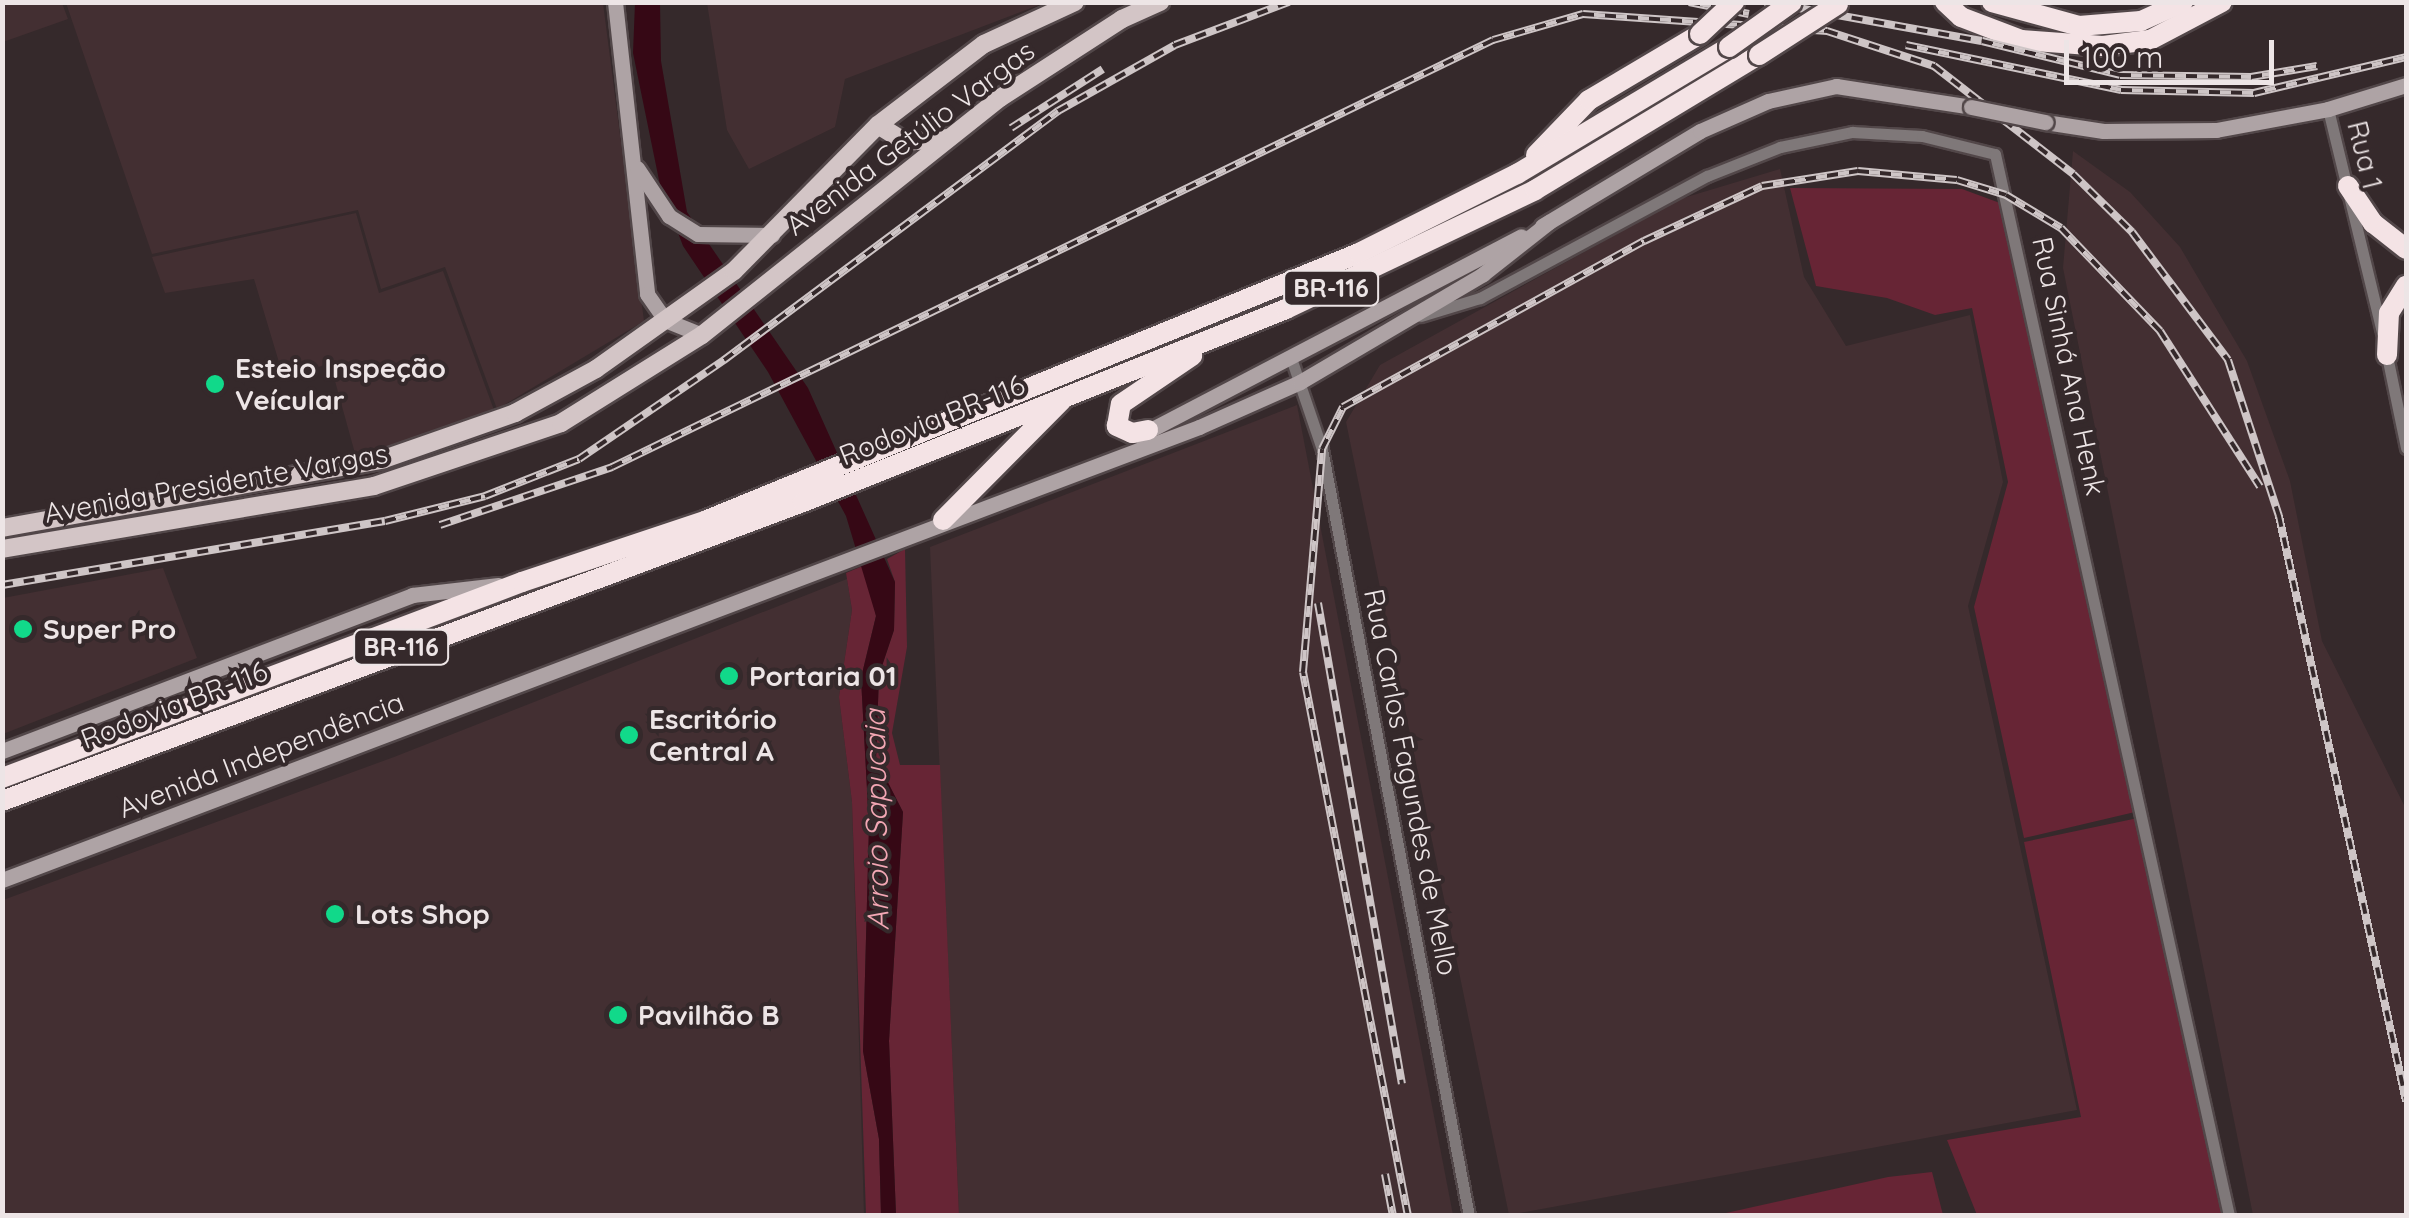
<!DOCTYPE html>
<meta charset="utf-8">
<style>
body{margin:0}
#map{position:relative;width:2409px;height:1218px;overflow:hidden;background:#35292b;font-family:Quicksand,sans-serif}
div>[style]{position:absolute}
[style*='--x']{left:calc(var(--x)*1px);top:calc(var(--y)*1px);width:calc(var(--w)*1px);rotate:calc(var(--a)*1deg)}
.built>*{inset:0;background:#432f32}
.green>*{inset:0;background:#672535}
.water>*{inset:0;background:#360815}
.roads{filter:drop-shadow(2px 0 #524749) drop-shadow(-2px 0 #524749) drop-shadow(0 2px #524749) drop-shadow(0 -2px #524749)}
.minor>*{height:11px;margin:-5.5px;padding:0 5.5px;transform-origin:5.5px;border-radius:5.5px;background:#7f7879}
.secondary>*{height:15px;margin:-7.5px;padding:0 7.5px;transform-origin:7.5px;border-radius:7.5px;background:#aea3a5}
.primary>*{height:18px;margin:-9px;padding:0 9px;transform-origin:9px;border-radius:9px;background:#d3c5c6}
.motorway>*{height:20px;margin:-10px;padding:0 10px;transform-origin:10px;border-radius:10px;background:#f4e3e5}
.rail>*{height:8px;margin-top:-4px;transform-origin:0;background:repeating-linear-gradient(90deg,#35292b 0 11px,#cec5c6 0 22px);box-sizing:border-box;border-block:2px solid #cec5c6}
.bridges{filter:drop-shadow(2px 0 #524749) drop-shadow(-2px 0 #524749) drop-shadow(0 2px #524749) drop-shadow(0 -2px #524749)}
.secondary-bridge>*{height:15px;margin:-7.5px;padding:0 7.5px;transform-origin:7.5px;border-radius:7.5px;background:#aea3a5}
.motorway-bridge>*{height:20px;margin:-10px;padding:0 10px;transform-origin:10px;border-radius:10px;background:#f4e3e5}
.dots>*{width:28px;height:28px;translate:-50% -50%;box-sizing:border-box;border:5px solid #35292b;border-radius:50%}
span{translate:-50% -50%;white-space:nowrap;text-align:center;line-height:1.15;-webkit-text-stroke:8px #35292b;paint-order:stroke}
.shield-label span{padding:2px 8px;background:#35292b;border:2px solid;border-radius:8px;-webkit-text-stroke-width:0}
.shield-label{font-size:25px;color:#ede5e6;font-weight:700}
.street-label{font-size:28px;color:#ede5e6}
.poi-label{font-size:28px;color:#ede5e6;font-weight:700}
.left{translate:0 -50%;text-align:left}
.water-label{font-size:30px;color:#f3a7b4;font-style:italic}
.frame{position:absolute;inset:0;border:5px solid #ede5e6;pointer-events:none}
.scale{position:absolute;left:2064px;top:40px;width:210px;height:45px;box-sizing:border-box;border:5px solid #ede5e6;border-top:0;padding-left:12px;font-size:30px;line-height:35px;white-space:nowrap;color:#ede5e6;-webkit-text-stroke:8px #35292b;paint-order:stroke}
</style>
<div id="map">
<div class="built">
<i style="clip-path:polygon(2px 3px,62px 3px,68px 19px,3px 42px)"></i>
<i style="clip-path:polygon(66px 3px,603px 3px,644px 321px,497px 409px,445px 267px,381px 289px,358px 210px,152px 254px)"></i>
<i style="clip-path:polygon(707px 3px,707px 2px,1044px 3px,845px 79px,835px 127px,749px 169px,727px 130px)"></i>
<i style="clip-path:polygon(2073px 151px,2130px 192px,2180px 247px,2247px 361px,2290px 481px,2322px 641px,2406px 809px,2406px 1215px,2253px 1215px,2063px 268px)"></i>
<i style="clip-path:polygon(1780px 169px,1804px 277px,1846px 346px,1970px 315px,2003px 482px,1968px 606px,2077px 1110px,1509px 1215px,1346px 422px,1380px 365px,1680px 199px)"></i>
<i style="clip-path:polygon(356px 213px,379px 293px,443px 271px,494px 410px,356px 457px,330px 363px,284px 379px,254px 279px,165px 293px,152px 257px)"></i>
<i style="clip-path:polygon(1297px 405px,1453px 1215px,959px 1215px,930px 547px)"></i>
<i style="clip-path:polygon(163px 568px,197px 658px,3px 734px,3px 598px)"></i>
<i style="clip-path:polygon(847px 579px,852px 610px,839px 697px,852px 802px,864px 1215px,3px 1216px,3px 900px,394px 757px)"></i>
</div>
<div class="green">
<i style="clip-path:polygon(1790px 188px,1962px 189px,2000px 203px,2135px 812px,2024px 838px,1974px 607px,2008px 482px,1972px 308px,1935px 315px,1887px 298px,1816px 286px)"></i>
<i style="clip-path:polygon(905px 549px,907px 647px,892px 733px,900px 765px,940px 765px,959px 1215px,896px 1215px,889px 1041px,903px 812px,876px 759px,879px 675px,894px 630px,895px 582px,887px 559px)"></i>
<i style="clip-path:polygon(865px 565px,876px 616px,861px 678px,869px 826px,863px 1051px,879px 1139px,881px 1215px,866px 1215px,852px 802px,839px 697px,852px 610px,846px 573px)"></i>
<i style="clip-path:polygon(2138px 818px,2222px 1215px,1977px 1215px,1947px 1140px,2081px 1117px,2024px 842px)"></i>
<i style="clip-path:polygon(1932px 1172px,1943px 1215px,1717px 1215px,1888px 1177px)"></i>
</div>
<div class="water">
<i style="clip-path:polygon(635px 3px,660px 3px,661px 61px,687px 212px,808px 388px,895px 582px,894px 630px,879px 675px,876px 759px,903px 812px,889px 1041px,896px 1215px,881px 1215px,879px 1139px,863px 1051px,869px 826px,861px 678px,876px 616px,846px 516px,768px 372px,683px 246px,660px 185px,633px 53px)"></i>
</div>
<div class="roads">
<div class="minor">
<i style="--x:2328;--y:109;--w:230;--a:76.4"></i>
<i style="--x:1421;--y:316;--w:62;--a:-17"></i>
<i style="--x:1480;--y:298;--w:258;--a:-28.3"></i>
<i style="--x:1707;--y:176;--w:79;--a:-21.7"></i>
<i style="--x:1780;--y:147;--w:74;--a:-11.8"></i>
<i style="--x:1852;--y:132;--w:70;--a:3.3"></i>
<i style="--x:1922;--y:136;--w:75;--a:13.9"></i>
<i style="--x:1995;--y:154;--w:1087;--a:77.57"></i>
<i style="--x:2386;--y:351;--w:99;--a:78.3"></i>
<i style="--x:1292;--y:361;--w:93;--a:71.2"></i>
<i style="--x:1322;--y:449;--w:781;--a:79.15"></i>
</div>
<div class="secondary">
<i style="--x:615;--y:2;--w:294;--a:83.7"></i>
<i style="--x:647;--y:294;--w:32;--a:55"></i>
<i style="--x:665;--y:320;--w:40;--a:22"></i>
<i style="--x:2045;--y:122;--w:59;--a:8.8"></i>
<i style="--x:2103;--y:131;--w:113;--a:-0.5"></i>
<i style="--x:2216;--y:130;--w:114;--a:-10.6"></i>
<i style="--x:2328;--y:109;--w:82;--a:-17.1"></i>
<i style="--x:637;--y:168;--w:58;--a:56.3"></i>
<i style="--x:669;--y:216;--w:34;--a:32"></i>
<i style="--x:698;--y:234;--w:74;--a:0.8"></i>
<i style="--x:1542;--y:226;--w:184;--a:-31"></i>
<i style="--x:1700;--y:131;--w:74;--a:-23.8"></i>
<i style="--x:1768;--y:101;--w:70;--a:-12.4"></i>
<i style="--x:1836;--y:86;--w:137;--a:8.8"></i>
<i style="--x:1139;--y:436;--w:431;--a:-27.6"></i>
<i style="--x:2;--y:751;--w:439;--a:-20.8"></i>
<i style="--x:412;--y:595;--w:87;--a:-6.6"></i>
<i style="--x:2;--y:880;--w:1280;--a:-20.73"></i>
<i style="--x:1199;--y:427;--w:111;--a:-24"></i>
<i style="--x:1300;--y:382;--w:212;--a:-30.5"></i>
<i style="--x:1483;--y:274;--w:84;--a:-38.2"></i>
</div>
<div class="primary">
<i style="--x:878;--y:125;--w:32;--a:32"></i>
<i style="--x:905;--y:142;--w:44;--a:-5.2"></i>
<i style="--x:2;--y:528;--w:388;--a:-10.2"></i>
<i style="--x:384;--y:459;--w:139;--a:-19.3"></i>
<i style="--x:515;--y:413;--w:92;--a:-28.5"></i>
<i style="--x:596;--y:369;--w:169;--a:-35.4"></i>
<i style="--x:734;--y:271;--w:205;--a:-45.4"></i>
<i style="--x:878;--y:125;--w:133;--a:-37.4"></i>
<i style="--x:984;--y:44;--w:100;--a:-24.8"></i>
<i style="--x:2;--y:549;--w:377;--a:-9.6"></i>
<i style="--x:374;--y:486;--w:197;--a:-18.6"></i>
<i style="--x:561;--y:423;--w:166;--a:-32"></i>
<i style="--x:702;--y:335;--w:381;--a:-38.5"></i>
<i style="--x:1000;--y:98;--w:145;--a:-32.9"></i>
<i style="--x:1122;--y:19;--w:42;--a:-24.1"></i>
</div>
<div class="motorway">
<i style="--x:1945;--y:2;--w:22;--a:43"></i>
<i style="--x:1961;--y:17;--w:64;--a:21"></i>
<i style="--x:2021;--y:40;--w:82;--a:4.2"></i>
<i style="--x:2103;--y:46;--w:47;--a:-7.3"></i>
<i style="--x:2150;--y:40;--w:81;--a:-27.8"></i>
<i style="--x:1992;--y:2;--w:90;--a:15.4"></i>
<i style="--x:2079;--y:26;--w:62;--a:-4.6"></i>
<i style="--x:2141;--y:21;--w:46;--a:-24.3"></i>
<i style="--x:1536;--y:155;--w:76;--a:-46.1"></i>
<i style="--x:1589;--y:100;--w:129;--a:-30.7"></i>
<i style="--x:2348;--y:186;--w:45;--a:56"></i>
<i style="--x:2373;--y:223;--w:42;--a:38.2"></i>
<i style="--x:2387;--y:355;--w:42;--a:-87.3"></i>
<i style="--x:2389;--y:313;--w:32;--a:-58"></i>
<i style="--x:1148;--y:430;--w:16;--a:169"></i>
<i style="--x:1132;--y:433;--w:17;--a:-155"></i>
<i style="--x:1117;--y:426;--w:22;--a:-80"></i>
<i style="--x:1121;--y:404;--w:86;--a:-34.1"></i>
<i style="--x:943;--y:520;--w:168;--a:-45.2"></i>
<i style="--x:2;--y:778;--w:556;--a:-20.65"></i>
<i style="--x:522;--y:582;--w:195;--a:-18.5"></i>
<i style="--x:707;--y:520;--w:705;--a:-22.27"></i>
<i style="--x:1359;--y:253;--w:177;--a:-26.6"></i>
<i style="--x:1517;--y:174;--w:247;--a:-30.9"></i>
<i style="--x:2;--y:801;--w:855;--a:-20.47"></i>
<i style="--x:803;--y:502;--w:520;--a:-21.78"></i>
<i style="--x:1286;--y:309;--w:276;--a:-25.5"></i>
<i style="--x:1535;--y:190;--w:262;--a:-31.1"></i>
</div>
</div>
<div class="rail">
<i style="--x:1689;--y:2;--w:61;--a:11.3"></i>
<i style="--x:1765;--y:2;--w:220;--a:10.2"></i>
<i style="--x:1982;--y:41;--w:142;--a:13.8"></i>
<i style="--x:2120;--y:75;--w:131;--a:0.9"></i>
<i style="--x:2251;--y:77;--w:67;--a:-9.5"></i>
<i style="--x:1906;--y:45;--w:220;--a:11.8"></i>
<i style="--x:2121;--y:90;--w:133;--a:1.3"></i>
<i style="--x:2254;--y:93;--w:156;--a:-13.3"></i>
<i style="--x:1011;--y:128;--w:109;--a:-32.7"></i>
<i style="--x:440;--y:525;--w:182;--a:-18.6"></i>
<i style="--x:612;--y:467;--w:979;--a:-25.86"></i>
<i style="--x:1493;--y:40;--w:94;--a:-16.1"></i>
<i style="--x:1583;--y:14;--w:245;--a:4"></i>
<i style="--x:1827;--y:31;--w:113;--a:18.1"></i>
<i style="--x:1934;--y:66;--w:176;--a:37.8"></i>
<i style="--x:2073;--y:174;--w:83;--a:44.5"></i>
<i style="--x:2132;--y:232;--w:160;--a:53.1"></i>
<i style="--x:2228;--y:360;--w:164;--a:71.9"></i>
<i style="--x:2279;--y:516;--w:599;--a:77.75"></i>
<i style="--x:2;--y:585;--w:388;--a:-9.5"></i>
<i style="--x:385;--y:521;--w:103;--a:-14"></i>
<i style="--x:485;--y:496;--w:101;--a:-21.5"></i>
<i style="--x:579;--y:459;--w:176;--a:-34.3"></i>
<i style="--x:724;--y:360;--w:417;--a:-36.7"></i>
<i style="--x:1058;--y:111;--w:134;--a:-29.4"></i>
<i style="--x:1175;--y:45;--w:122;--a:-20.7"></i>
<i style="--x:1318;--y:603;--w:488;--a:80.1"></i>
<i style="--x:1385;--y:1174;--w:43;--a:79.2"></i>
<i style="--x:1408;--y:1216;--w:554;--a:-100.92"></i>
<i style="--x:1303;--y:672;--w:224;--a:-85.1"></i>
<i style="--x:1322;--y:449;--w:47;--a:-63.4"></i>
<i style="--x:1343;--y:407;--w:344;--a:-28.9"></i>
<i style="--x:1644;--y:241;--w:130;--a:-25"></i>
<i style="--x:1762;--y:186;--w:97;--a:-8.9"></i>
<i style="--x:1858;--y:171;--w:99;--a:5.2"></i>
<i style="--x:1957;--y:180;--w:51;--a:17"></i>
<i style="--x:2006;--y:195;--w:64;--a:31"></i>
<i style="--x:2061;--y:228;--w:143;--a:46.1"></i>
<i style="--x:2160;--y:331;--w:185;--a:57.3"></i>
</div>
<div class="bridges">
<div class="secondary-bridge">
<i style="--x:1971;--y:107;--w:76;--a:11.5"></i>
</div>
<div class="motorway-bridge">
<i style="--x:1700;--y:34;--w:47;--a:-43.3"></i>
<i style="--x:1729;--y:47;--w:77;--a:-35.5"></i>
<i style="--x:1759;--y:55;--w:94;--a:-32.8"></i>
</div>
</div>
<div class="dots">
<i style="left:215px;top:384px;background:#11d98a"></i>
<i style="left:23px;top:629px;background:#11d98a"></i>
<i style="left:729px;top:676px;background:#11d98a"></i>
<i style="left:629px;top:735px;background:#11d98a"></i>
<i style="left:335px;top:914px;background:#11d98a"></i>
<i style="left:618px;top:1015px;background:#11d98a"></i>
</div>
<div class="shield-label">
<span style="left:1331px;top:288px">BR-116</span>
<span style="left:401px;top:647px">BR-116</span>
</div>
<div class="street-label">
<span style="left:910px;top:138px;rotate:-37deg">Avenida Getúlio Vargas</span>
<span style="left:2365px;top:155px;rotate:76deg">Rua 1</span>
<span style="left:2069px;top:366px;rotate:78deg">Rua Sinhá Ana Henk</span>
<span style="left:932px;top:420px;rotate:-22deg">Rodovia BR-116</span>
<span style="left:216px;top:483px;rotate:-10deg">Avenida Presidente Vargas</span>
<span style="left:174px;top:705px;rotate:-21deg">Rodovia BR-116</span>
<span style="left:261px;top:755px;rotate:-21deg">Avenida Independência</span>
<span style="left:1411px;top:782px;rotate:79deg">Rua Carlos Fagundes de Mello</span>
</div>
<div class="poi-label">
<span class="left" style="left:235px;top:384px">Esteio Inspeção<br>Veícular</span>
<span class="left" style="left:43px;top:629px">Super Pro</span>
<span class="left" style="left:749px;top:676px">Portaria 01</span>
<span class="left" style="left:649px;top:735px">Escritório<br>Central A</span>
<span class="left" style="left:355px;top:914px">Lots Shop</span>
<span class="left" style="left:638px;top:1015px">Pavilhão B</span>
</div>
<div class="water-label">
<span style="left:876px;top:820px;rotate:-91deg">Arroio Sapucaia</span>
</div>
<div class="frame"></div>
<div class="scale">100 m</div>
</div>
